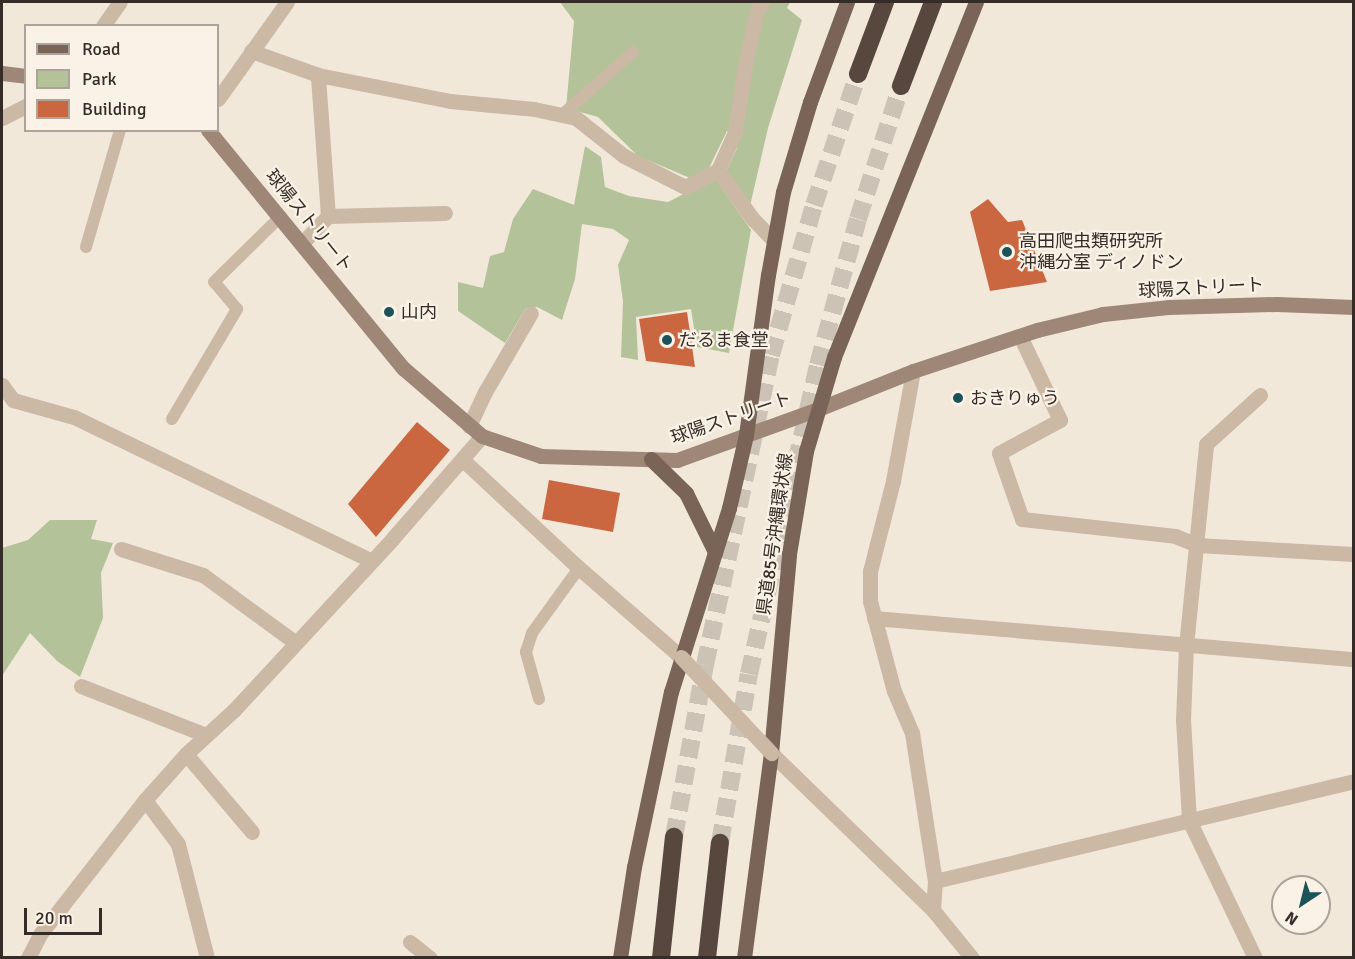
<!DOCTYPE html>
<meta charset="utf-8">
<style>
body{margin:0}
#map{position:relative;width:1355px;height:959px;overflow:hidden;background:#f2e8da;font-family:Signika,"Noto Sans JP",sans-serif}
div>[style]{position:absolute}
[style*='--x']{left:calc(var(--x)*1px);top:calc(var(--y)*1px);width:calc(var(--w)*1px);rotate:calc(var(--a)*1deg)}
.green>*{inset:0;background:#b3c299}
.building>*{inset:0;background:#ca6740}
.highway-tunnel>*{height:18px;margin-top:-9px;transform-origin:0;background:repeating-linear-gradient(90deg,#ccc2b6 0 18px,transparent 0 27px)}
.lane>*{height:12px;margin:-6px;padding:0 6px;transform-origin:6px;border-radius:6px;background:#cbb8a5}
.street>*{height:15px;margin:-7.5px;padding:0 7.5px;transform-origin:7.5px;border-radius:7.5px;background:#cbb8a5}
.secondary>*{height:15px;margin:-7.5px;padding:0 7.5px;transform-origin:7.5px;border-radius:7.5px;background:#9e8777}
.primary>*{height:15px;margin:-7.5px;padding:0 7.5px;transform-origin:7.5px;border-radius:7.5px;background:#796457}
.highway>*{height:18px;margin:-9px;padding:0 9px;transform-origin:9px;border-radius:9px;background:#58473e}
.street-bridge>*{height:15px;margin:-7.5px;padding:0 7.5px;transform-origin:7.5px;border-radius:7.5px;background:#cbb8a5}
.dots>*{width:16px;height:16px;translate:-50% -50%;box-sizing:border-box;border:3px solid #faf2e6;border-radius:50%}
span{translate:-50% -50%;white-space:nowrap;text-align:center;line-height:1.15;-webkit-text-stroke:4.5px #faf2e6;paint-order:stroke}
.street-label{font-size:18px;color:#362c27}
.poi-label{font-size:18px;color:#362c27}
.left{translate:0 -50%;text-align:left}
.frame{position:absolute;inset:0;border:3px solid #362c27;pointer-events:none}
.legend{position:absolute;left:24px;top:24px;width:195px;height:108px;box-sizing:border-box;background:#faf2e6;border:2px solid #aca39a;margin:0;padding:8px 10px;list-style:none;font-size:18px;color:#362c27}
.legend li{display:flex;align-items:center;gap:12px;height:30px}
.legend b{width:30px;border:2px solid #aca39a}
.north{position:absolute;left:1271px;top:875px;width:60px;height:60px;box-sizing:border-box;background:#faf2e6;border:2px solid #aca39a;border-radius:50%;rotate:215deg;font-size:16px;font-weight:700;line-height:24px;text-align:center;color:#362c27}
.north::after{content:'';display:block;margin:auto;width:21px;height:27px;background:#1b5359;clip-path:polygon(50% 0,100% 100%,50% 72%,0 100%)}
.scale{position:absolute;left:24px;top:908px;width:78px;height:27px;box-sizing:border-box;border:3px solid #362c27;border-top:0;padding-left:8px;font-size:18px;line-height:21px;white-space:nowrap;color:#362c27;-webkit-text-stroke:4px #faf2e6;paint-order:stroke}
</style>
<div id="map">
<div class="green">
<i style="clip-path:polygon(560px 2px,790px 2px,787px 8px,802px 20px,768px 128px,750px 206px,726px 172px,737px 148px,732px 134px,727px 131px,709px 168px,690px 178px,638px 156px,598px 117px,566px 108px,574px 21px)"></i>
<i style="clip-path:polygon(585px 146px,601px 157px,605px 187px,629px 196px,668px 202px,715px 178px,751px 230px,729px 353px,697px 347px,691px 309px,636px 317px,638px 360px,621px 357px,623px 301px,618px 265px,629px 240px,613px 229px,582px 224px,575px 279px,562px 320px,537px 307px,526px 308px,505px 343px,458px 311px,458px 282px,483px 288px,490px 256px,504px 252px,513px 219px,533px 189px,574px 205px)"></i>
<i style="clip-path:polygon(50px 520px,97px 520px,91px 539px,113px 543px,101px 573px,103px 618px,80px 677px,57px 661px,30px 633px,2px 676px,2px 548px,28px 540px)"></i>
</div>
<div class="building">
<i style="clip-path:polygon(988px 199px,1008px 222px,1022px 220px,1047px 282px,990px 291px,970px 212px)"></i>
<i style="clip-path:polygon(687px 312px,695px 367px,646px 361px,639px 319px)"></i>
<i style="clip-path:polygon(417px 422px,450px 450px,376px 537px,348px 504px)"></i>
<i style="clip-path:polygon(549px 480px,620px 493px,613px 532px,542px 519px)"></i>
</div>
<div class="highway-tunnel">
<i style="--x:674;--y:837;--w:175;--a:-79.8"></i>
<i style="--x:705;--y:665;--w:317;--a:-78"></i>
<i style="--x:771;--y:355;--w:156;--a:-74"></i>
<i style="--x:814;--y:205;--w:138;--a:-71.4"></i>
<i style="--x:720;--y:843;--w:171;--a:-80.3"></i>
<i style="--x:749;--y:674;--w:317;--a:-77.4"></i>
<i style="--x:818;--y:365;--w:151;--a:-74.7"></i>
<i style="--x:858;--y:219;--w:140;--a:-72.1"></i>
</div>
<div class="lane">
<i style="--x:562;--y:115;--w:95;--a:-41.6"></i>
<i style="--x:86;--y:247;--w:122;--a:-73.8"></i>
<i style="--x:172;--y:419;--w:128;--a:-59.4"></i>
<i style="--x:237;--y:309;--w:35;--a:-130"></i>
<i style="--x:214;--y:282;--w:94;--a:-44.6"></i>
<i style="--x:539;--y:699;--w:49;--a:-105.5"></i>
<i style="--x:526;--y:652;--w:20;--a:-72"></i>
<i style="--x:532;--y:633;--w:80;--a:-54.1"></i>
</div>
<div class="street">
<i style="--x:103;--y:26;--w:29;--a:-55"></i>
<i style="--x:251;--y:51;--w:71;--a:19.7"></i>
<i style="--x:318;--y:75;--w:135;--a:11.1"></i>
<i style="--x:450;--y:101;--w:84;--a:5.4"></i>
<i style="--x:534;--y:109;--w:43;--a:12.1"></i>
<i style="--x:576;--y:118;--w:61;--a:38.4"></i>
<i style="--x:624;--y:156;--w:68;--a:26.9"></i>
<i style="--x:685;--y:187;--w:37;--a:-27"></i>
<i style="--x:718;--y:170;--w:42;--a:-65.9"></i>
<i style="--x:735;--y:132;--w:68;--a:-81.5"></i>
<i style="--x:745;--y:65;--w:56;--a:-77.7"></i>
<i style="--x:757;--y:10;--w:10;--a:-53"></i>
<i style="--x:218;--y:99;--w:119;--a:-54.6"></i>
<i style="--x:2;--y:118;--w:27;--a:-27"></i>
<i style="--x:718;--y:170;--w:59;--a:54.7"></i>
<i style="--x:752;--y:218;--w:30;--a:46"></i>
<i style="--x:328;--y:216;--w:117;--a:-1.5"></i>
<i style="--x:302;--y:243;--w:37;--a:-46"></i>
<i style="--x:328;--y:216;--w:141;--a:-94.1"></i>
<i style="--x:1020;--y:336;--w:93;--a:64.5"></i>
<i style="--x:1060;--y:420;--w:69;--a:151.6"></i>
<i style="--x:999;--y:453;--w:70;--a:70.8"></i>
<i style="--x:1022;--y:519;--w:154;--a:6.3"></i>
<i style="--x:1175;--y:536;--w:24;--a:22"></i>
<i style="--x:1197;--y:545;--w:157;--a:3.3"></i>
<i style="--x:913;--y:371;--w:112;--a:100.3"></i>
<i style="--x:893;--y:481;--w:93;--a:104.3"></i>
<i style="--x:870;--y:571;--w:30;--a:90"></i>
<i style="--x:870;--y:601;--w:93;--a:75.1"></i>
<i style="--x:894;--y:691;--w:46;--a:66.8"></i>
<i style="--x:912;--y:733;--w:150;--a:81.2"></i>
<i style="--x:935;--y:881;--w:29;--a:94"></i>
<i style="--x:2;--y:385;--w:19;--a:54"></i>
<i style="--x:13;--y:400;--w:63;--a:15.6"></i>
<i style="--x:74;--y:417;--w:331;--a:25.8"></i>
<i style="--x:469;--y:426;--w:38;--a:-65"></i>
<i style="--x:485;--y:392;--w:91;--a:-59.8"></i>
<i style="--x:463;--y:460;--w:158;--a:43"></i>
<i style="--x:579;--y:568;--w:135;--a:41.1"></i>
<i style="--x:121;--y:549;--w:86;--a:17.6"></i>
<i style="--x:203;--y:575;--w:115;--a:36.2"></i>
<i style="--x:874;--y:618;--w:482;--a:4.9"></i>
<i style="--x:81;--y:686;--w:134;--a:21.4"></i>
<i style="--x:771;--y:753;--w:226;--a:44.1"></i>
<i style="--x:933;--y:910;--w:62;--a:50.9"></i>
<i style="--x:186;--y:754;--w:102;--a:49.8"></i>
<i style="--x:145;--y:800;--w:55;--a:53.1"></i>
<i style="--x:178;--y:844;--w:118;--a:75.7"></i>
<i style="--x:935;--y:881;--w:431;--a:-13.4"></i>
<i style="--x:410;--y:942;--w:26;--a:39"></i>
<i style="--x:28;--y:958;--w:28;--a:-63"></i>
<i style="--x:41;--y:933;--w:169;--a:-52"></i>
<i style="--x:145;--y:800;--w:62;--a:-48.3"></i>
<i style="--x:186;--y:754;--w:65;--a:-42.5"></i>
<i style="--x:234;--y:710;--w:234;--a:-47.2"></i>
<i style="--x:393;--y:538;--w:135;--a:-48.9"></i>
<i style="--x:1255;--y:958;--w:153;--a:-115.6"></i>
<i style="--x:1189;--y:820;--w:100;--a:-93.4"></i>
<i style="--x:1183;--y:720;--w:74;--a:-87.7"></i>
<i style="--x:1186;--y:646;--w:203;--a:-84.3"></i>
<i style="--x:1206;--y:444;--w:73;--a:-42.2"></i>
</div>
<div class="secondary">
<i style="--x:2;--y:73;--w:24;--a:7"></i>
<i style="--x:208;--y:130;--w:308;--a:50.7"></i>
<i style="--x:403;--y:368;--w:104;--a:40.7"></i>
<i style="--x:482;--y:436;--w:62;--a:18.7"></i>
<i style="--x:541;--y:456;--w:136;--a:1.7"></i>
<i style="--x:677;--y:460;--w:150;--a:-19.9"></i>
<i style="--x:818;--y:409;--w:102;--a:-21.8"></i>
<i style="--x:913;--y:371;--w:131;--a:-18.3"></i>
<i style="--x:1037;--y:330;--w:68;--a:-13.6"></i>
<i style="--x:1103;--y:314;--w:65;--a:-6.1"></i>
<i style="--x:1168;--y:307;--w:109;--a:-1.6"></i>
<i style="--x:1277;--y:304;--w:77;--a:2.2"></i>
</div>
<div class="primary">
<i style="--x:651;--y:459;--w:49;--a:44.2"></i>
<i style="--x:686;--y:493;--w:66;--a:63.8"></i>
<i style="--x:620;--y:958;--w:92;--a:-81.3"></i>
<i style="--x:634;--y:867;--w:179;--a:-78.1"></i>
<i style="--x:671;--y:692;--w:193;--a:-72.5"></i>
<i style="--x:729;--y:508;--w:75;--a:-76.9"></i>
<i style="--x:746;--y:435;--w:162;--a:-82.2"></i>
<i style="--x:768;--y:275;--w:84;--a:-79.8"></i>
<i style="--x:783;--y:192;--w:94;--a:-73.3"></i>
<i style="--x:810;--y:102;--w:107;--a:-69.7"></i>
<i style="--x:744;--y:958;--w:207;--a:-82.5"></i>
<i style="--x:771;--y:753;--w:200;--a:-84.8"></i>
<i style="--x:789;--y:554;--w:104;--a:-80.6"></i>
<i style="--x:806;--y:451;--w:98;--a:-73.4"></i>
<i style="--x:834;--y:357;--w:382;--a:-68.2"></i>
</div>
<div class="highway">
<i style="--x:858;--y:74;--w:77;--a:-69.4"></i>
<i style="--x:901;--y:86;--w:90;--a:-69.1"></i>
<i style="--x:661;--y:958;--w:122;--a:-83.9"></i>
<i style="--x:707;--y:958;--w:116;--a:-83.6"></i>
</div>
<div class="street-bridge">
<i style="--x:681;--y:657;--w:132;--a:46.8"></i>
</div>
<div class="dots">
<i style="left:1007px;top:252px;background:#1b5359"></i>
<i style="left:389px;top:312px;background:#1b5359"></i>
<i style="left:667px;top:340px;background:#1b5359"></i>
<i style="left:958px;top:398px;background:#1b5359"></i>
</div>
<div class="street-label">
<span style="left:309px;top:221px;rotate:51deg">球陽ストリート</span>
<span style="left:1201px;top:288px;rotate:-3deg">球陽ストリート</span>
<span style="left:731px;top:418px;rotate:-19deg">球陽ストリート</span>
<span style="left:775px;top:534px;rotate:-82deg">県道85号沖縄環状線</span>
</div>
<div class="poi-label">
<span class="left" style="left:1019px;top:252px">高田爬虫類研究所<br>沖縄分室 ディノドン</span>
<span class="left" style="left:401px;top:312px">山内</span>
<span class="left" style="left:679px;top:340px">だるま食堂</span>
<span class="left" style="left:970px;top:398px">おきりゅう</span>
</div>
<div class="frame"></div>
<ul class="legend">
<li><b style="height:8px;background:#796457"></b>Road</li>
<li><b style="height:16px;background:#b3c299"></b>Park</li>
<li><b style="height:16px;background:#ca6740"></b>Building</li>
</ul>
<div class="north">N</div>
<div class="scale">20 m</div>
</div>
